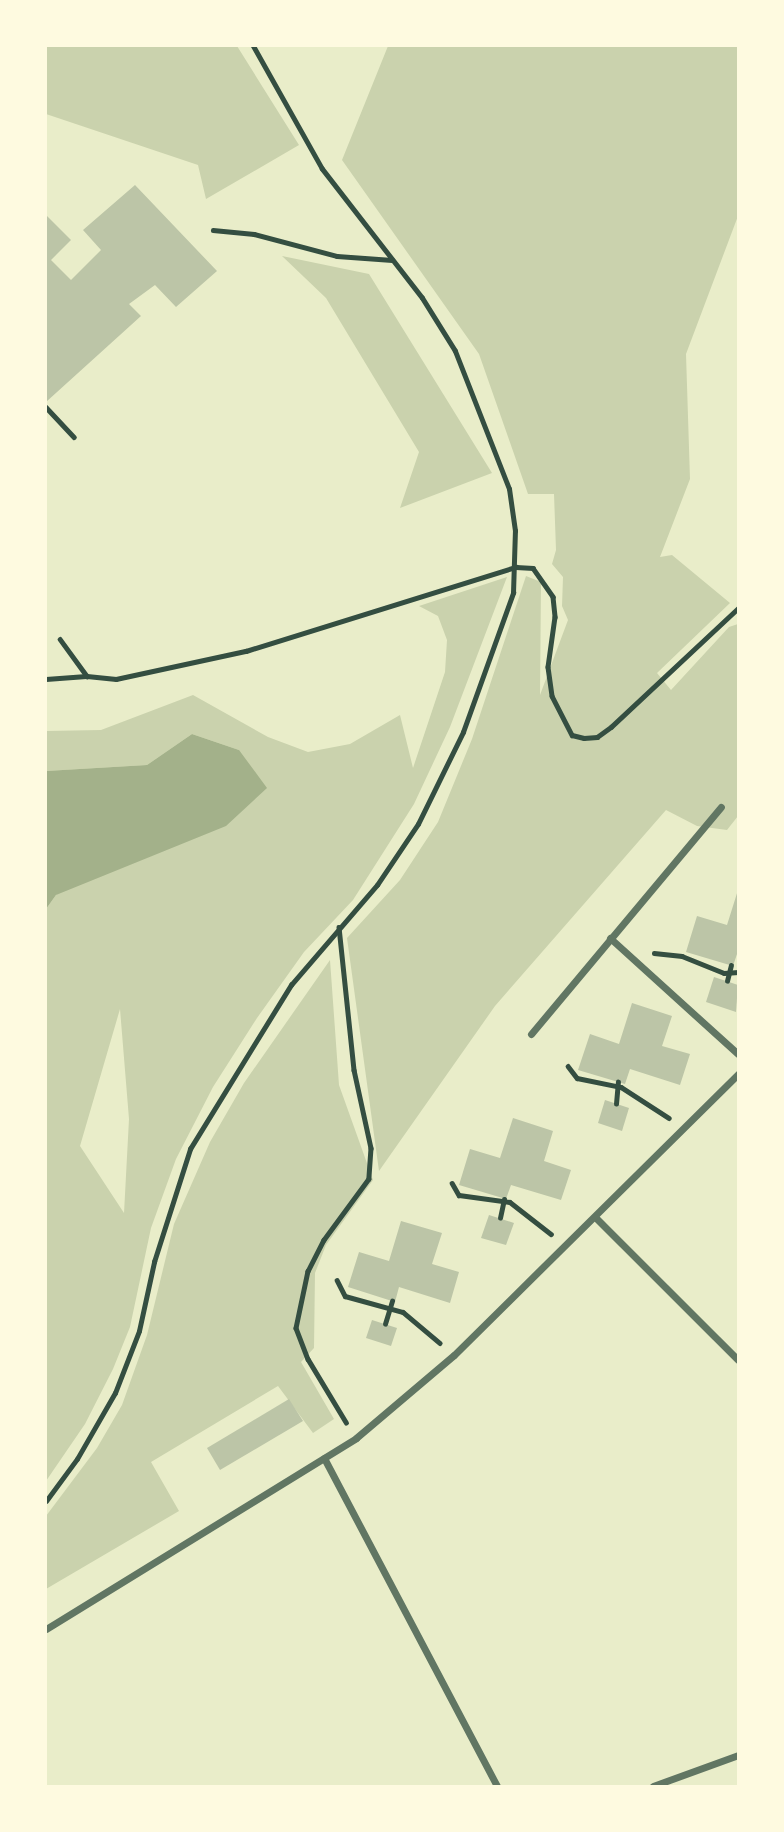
<!DOCTYPE html>
<style>
body{margin:0}
#map{position:relative;width:784px;height:1832px;overflow:hidden;background:#e9edc9;font-family:Literata,serif}
div>[style]{position:absolute}
[style*='--x']{left:calc(var(--x)*1px);top:calc(var(--y)*1px);width:calc(var(--w)*1px);rotate:calc(var(--a)*1deg)}
.green>*{inset:0;background:#cad2ad}
.water>*{inset:0;background:#a3b18a}
.building>*{inset:0;background:#bcc5a7}
.path>*{height:4.5px;margin:-2.25px;padding:0 2.25px;transform-origin:2.25px;border-radius:2.25px;background:#344e41}
.minor>*{height:7px;margin:-3.5px;padding:0 3.5px;transform-origin:3.5px;border-radius:3.5px;background:#617663}
span{translate:-50% -50%;white-space:nowrap;text-align:center;line-height:1.15;-webkit-text-stroke:6px #fefae0;paint-order:stroke}
.frame{position:absolute;inset:0;border:47px solid #fefae0;pointer-events:none}
</style>
<div id="map">
<div class="green">
<i style="clip-path:polygon(46px 46px,237px 46px,299px 145px,206px 199px,198px 165px,46px 114px)"></i>
<i style="clip-path:polygon(388px 46px,738px 46px,738px 216px,686px 354px,690px 479px,660px 557px,672px 555px,730px 603px,657px 673px,671px 690px,729px 627px,738px 624px,738px 816px,727px 830px,697px 826px,666px 810px,495px 1006px,379px 1171px,347px 938px,400px 880px,438px 822px,472px 739px,526px 576px,541px 582px,540px 695px,568px 620px,562px 606px,563px 577px,552px 564px,556px 550px,554px 494px,528px 494px,479px 354px,342px 160px)"></i>
<i style="clip-path:polygon(282px 256px,369px 274px,492px 473px,400px 508px,419px 452px,326px 298px)"></i>
<i style="clip-path:polygon(evenodd,507px 577px,450px 727px,414px 804px,353px 900px,304px 952px,257px 1018px,213px 1087px,176px 1159px,151px 1228px,130px 1327px,113px 1369px,85px 1424px,46px 1481px,46px 909px,56px 895px,239px 750px,192px 734px,147px 765px,46px 771px,46px 731px,101px 730px,193px 695px,268px 737px,308px 752px,350px 744px,400px 715px,413px 768px,445px 672px,447px 640px,438px 616px,419px 606px,507px 577px,120px 1009px,129px 1119px,124px 1213px,80px 1146px,120px 1009px)"></i>
<i style="clip-path:polygon(330px 960px,339px 1085px,373px 1180px,326px 1245px,315px 1273px,314px 1348px,301px 1362px,334px 1419px,313px 1433px,278px 1386px,151px 1462px,179px 1511px,46px 1589px,46px 1516px,97px 1448px,122px 1405px,147px 1335px,174px 1224px,210px 1142px,244px 1083px)"></i>
</div>
<div class="water">
<i style="clip-path:polygon(192px 734px,239px 750px,267px 788px,226px 826px,56px 895px,46px 909px,46px 771px,147px 765px)"></i>
</div>
<div class="building">
<i style="clip-path:polygon(135px 185px,217px 271px,176px 307px,155px 285px,129px 304px,141px 316px,46px 402px,46px 215px,71px 240px,51px 260px,71px 280px,101px 250px,83px 230px)"></i>
<i style="clip-path:polygon(738px 890px,738px 951px,733px 966px,686px 952px,697px 916px,727px 925px)"></i>
<i style="clip-path:polygon(714px 977px,738px 985px,736px 1012px,706px 1002px)"></i>
<i style="clip-path:polygon(632px 1003px,672px 1016px,662px 1046px,690px 1054px,680px 1085px,630px 1069px,625px 1084px,578px 1070px,590px 1034px,619px 1044px)"></i>
<i style="clip-path:polygon(605px 1100px,629px 1108px,622px 1131px,598px 1123px)"></i>
<i style="clip-path:polygon(513px 1118px,553px 1131px,544px 1161px,571px 1170px,561px 1200px,511px 1185px,506px 1199px,459px 1185px,470px 1149px,500px 1158px)"></i>
<i style="clip-path:polygon(489px 1215px,514px 1223px,506px 1245px,481px 1238px)"></i>
<i style="clip-path:polygon(401px 1221px,442px 1233px,432px 1264px,459px 1272px,450px 1303px,399px 1287px,395px 1302px,348px 1287px,359px 1252px,389px 1261px)"></i>
<i style="clip-path:polygon(372px 1320px,397px 1328px,391px 1346px,366px 1338px)"></i>
<i style="clip-path:polygon(289px 1399px,303px 1421px,220px 1470px,207px 1448px)"></i>
</div>
<div class="path">
<i style="--x:213;--y:230;--w:41;--a:5.6"></i>
<i style="--x:254;--y:234;--w:86;--a:14.8"></i>
<i style="--x:337;--y:256;--w:55;--a:4.2"></i>
<i style="--x:46;--y:407;--w:41;--a:47"></i>
<i style="--x:60;--y:639;--w:46;--a:53.9"></i>
<i style="--x:87;--y:676;--w:29;--a:6"></i>
<i style="--x:116;--y:679;--w:133;--a:-12.2"></i>
<i style="--x:246;--y:651;--w:283;--a:-17.3"></i>
<i style="--x:516;--y:567;--w:17;--a:3"></i>
<i style="--x:533;--y:568;--w:35;--a:55"></i>
<i style="--x:553;--y:597;--w:20;--a:84"></i>
<i style="--x:555;--y:617;--w:50;--a:98"></i>
<i style="--x:548;--y:667;--w:29;--a:82"></i>
<i style="--x:552;--y:696;--w:44;--a:62.9"></i>
<i style="--x:572;--y:735;--w:12;--a:14"></i>
<i style="--x:584;--y:738;--w:13;--a:-4"></i>
<i style="--x:597;--y:737;--w:17;--a:-36"></i>
<i style="--x:611;--y:727;--w:174;--a:-43.1"></i>
<i style="--x:46;--y:679;--w:40;--a:-4.3"></i>
<i style="--x:339;--y:927;--w:144;--a:84"></i>
<i style="--x:354;--y:1070;--w:80;--a:77.7"></i>
<i style="--x:371;--y:1148;--w:31;--a:94"></i>
<i style="--x:369;--y:1179;--w:76;--a:126.4"></i>
<i style="--x:324;--y:1240;--w:35;--a:117"></i>
<i style="--x:308;--y:1271;--w:58;--a:101.9"></i>
<i style="--x:296;--y:1328;--w:33;--a:69"></i>
<i style="--x:308;--y:1359;--w:74;--a:58.9"></i>
<i style="--x:654;--y:953;--w:28;--a:6"></i>
<i style="--x:682;--y:956;--w:45;--a:22"></i>
<i style="--x:724;--y:973;--w:14;--a:-4"></i>
<i style="--x:727;--y:981;--w:16;--a:-76"></i>
<i style="--x:568;--y:1066;--w:15;--a:53"></i>
<i style="--x:577;--y:1078;--w:45;--a:11.6"></i>
<i style="--x:621;--y:1087;--w:57;--a:32.9"></i>
<i style="--x:616;--y:1104;--w:22;--a:-85"></i>
<i style="--x:452;--y:1183;--w:14;--a:60"></i>
<i style="--x:459;--y:1195;--w:51;--a:7.8"></i>
<i style="--x:510;--y:1202;--w:52;--a:38"></i>
<i style="--x:500;--y:1218;--w:19;--a:-78"></i>
<i style="--x:337;--y:1280;--w:18;--a:63"></i>
<i style="--x:345;--y:1296;--w:60;--a:15.4"></i>
<i style="--x:403;--y:1312;--w:48;--a:40"></i>
<i style="--x:385;--y:1324;--w:24;--a:-73"></i>
<i style="--x:46;--y:1501;--w:52;--a:-53.6"></i>
<i style="--x:77;--y:1459;--w:76;--a:-60.1"></i>
<i style="--x:115;--y:1393;--w:66;--a:-68.8"></i>
<i style="--x:139;--y:1331;--w:71;--a:-77.7"></i>
<i style="--x:154;--y:1262;--w:119;--a:-72.3"></i>
<i style="--x:190;--y:1149;--w:193;--a:-58.4"></i>
<i style="--x:291;--y:985;--w:132;--a:-49.3"></i>
<i style="--x:377;--y:885;--w:73;--a:-56.1"></i>
<i style="--x:418;--y:824;--w:102;--a:-63.9"></i>
<i style="--x:463;--y:732;--w:148;--a:-70.2"></i>
<i style="--x:513;--y:593;--w:62;--a:-88.2"></i>
<i style="--x:515;--y:531;--w:42;--a:-98.1"></i>
<i style="--x:509;--y:489;--w:148;--a:-111.4"></i>
<i style="--x:455;--y:351;--w:62;--a:-121.9"></i>
<i style="--x:422;--y:298;--w:163;--a:-127.8"></i>
<i style="--x:322;--y:169;--w:141;--a:-119.3"></i>
</div>
<div class="minor">
<i style="--x:610;--y:938;--w:173;--a:42.2"></i>
<i style="--x:531;--y:1034;--w:296;--a:-50.1"></i>
<i style="--x:595;--y:1217;--w:202;--a:45"></i>
<i style="--x:324;--y:1458;--w:371;--a:62.2"></i>
<i style="--x:46;--y:1629;--w:364;--a:-31.6"></i>
<i style="--x:356;--y:1438;--w:128;--a:-40.3"></i>
<i style="--x:454;--y:1355;--w:400;--a:-44.7"></i>
<i style="--x:653;--y:1786;--w:90;--a:-20"></i>
</div>
<div class="frame"></div>
</div>
